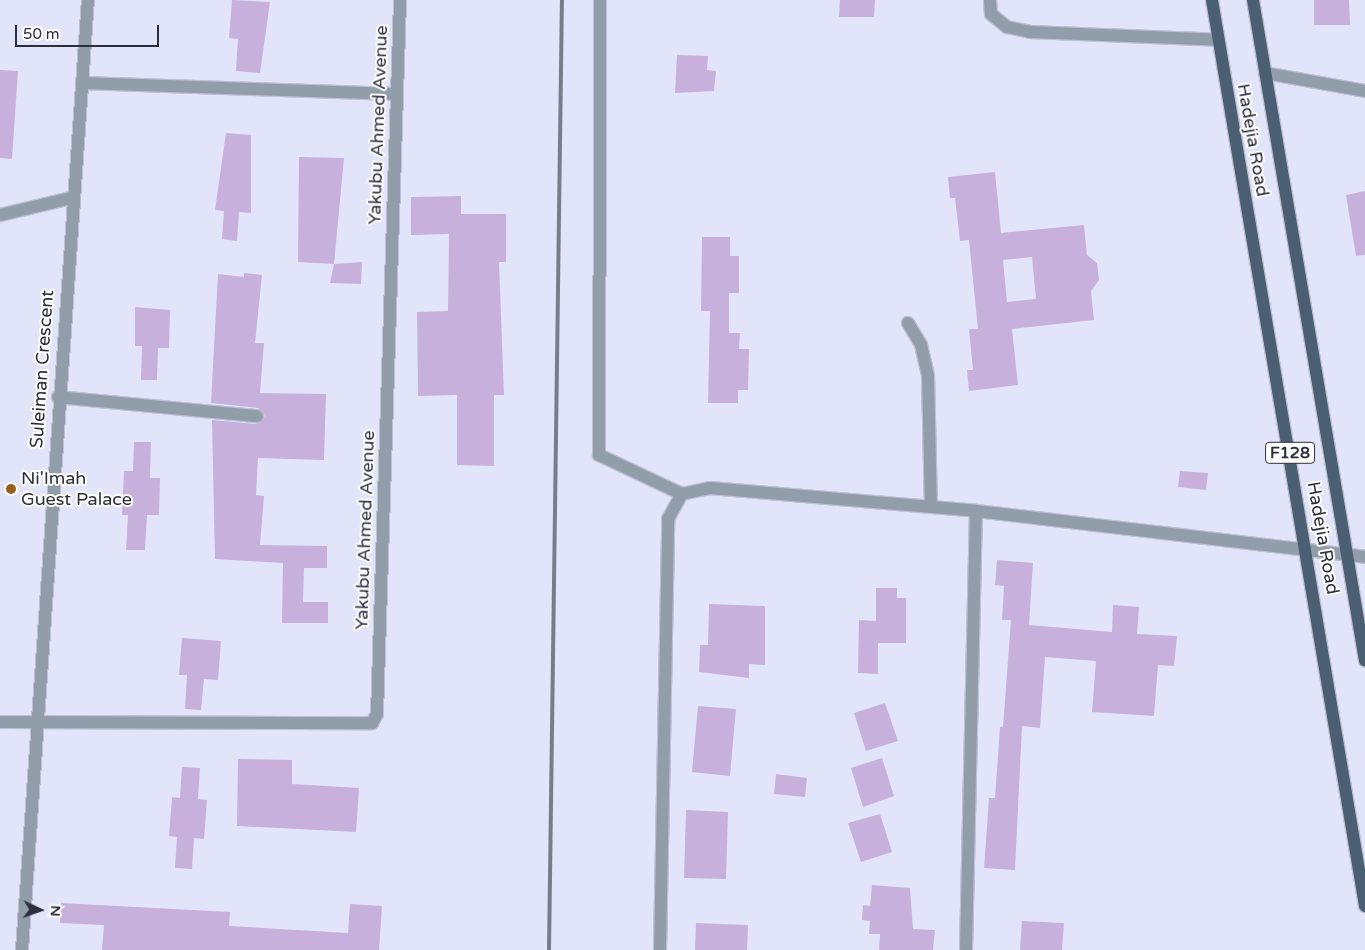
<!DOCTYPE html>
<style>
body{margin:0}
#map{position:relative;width:1365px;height:950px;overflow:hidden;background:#e2e5fa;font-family:"Varela Round",sans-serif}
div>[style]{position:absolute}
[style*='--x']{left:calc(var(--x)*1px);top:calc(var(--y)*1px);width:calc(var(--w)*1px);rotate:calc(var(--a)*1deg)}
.building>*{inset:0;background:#c7b1dc}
.roads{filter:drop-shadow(1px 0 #bec0d4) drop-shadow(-1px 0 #bec0d4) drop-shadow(0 1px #bec0d4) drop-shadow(0 -1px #bec0d4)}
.minor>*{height:12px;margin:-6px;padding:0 6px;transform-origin:6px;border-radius:6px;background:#919da8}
.major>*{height:12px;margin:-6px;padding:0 6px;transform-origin:6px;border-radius:6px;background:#4b5f73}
.rail>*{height:4px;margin:-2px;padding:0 2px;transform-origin:2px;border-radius:2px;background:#7a7c8c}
.dots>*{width:14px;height:14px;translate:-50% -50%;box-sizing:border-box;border:2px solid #fff;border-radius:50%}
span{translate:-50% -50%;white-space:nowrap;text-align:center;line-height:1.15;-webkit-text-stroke:4px #fff;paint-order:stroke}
.shield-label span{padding:1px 4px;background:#fff;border:1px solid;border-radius:4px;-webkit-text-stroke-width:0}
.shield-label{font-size:16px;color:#2c2e3b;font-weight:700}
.street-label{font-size:18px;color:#2c2e3b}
.poi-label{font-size:18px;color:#2c2e3b}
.left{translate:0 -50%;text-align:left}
.north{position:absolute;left:15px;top:885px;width:50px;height:50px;-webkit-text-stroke:4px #fff;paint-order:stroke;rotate:93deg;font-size:14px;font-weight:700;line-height:20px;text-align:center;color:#2c2e3b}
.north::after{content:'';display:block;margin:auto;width:18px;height:22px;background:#2c2e3b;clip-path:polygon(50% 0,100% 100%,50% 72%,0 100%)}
.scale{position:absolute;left:15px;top:25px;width:144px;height:22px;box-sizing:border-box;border:2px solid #2c2e3b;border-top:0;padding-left:6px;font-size:15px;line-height:18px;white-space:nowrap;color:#2c2e3b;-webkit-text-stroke:4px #fff;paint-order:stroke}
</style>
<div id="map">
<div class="building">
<i style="clip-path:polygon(232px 0,270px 2px,260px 73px,236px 71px,238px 39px,229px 38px)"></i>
<i style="clip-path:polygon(840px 0,875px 0,874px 17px,839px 17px)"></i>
<i style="clip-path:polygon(1314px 0,1349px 0,1350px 25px,1314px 25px)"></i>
<i style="clip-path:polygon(677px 55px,708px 56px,707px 70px,716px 71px,714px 91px,675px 93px)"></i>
<i style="clip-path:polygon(0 70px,18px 71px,12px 159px,0 158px)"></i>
<i style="clip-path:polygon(226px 133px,251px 135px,251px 213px,239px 212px,237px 241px,222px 239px,224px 211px,215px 210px)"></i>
<i style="clip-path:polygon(299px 157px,344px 158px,334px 264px,298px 262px)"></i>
<i style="clip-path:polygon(evenodd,995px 172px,1001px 233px,1084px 225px,1087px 255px,1097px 263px,1099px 280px,1091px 291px,1094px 320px,1012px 329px,1018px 385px,969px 391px,967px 370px,973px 370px,969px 329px,978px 329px,969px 240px,960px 241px,955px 198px,950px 198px,948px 177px,995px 172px,1032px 257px,1036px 299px,1007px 302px,1003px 260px,1032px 257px)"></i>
<i style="clip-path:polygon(1365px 191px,1365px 255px,1356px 256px,1346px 195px)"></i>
<i style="clip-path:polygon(461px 196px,461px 214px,506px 214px,506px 262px,499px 262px,504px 395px,494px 395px,494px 466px,457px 465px,457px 395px,418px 396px,417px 312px,448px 311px,449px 234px,411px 235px,411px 197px)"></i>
<i style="clip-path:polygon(702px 237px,730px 237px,730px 256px,739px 256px,739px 293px,729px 293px,729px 333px,740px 333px,739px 349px,749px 349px,748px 390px,738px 390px,738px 403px,708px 403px,710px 311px,701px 311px)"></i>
<i style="clip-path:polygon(362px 262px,361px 284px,330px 283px,334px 264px)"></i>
<i style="clip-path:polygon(244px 273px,262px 275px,255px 343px,264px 343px,260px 393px,326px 394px,324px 460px,258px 458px,256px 495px,264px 496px,260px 545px,327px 546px,327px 568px,304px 568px,303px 602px,328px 602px,328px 623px,282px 623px,283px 563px,215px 559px,212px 420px,257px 424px,265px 416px,258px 408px,211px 403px,218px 274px,244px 277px)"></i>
<i style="clip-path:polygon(135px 307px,170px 310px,169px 348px,158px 348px,157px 380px,141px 380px,142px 346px,135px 346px)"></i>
<i style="clip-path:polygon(134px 442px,151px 442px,150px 478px,160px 478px,159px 515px,147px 515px,145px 550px,126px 550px,128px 515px,122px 515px,124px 471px,133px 471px)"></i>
<i style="clip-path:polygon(1180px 471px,1208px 473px,1206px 490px,1178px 487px)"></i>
<i style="clip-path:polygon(997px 560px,1033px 563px,1029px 625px,1112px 632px,1113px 605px,1139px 607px,1137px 634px,1177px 636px,1174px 666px,1158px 665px,1154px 716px,1092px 712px,1096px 661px,1045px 657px,1040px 728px,1022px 726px,1015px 870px,984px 868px,989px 798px,995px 798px,1000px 727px,1003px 727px,1011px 620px,1002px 620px,1004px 586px,995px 585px)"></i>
<i style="clip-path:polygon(876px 588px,897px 588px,897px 598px,906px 598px,906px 643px,878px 643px,878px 674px,858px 673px,859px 620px,876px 621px)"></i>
<i style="clip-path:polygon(709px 604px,765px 606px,765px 665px,749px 664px,749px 678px,699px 672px,700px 645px,708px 645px)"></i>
<i style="clip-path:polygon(182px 638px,221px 641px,218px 680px,204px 679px,201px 710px,185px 709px,187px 675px,179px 675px)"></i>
<i style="clip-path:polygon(885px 703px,898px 741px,866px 751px,854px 713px)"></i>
<i style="clip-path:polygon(698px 706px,736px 709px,730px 776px,692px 772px)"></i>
<i style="clip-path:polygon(882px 758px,894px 796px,863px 807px,851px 768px)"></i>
<i style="clip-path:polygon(238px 759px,292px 760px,292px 784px,359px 788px,356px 832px,237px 826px)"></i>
<i style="clip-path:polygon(182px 767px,200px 768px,198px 799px,207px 800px,204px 839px,194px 838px,192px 869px,175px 868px,177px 837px,169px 836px,172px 797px,180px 798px)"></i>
<i style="clip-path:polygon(776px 774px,807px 778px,805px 797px,774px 794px)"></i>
<i style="clip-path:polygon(686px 810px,728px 812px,726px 879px,684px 878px)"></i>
<i style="clip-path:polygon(880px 814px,892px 852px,861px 862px,848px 823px)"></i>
<i style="clip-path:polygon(872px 885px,910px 888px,913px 929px,935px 930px,933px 950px,879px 950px,880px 934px,869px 934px,870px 921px,862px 920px,863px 905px,870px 906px)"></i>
<i style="clip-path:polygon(61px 903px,230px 912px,229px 926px,348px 933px,350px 904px,382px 906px,379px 950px,102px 950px,104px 925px,60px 923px)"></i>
<i style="clip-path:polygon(1022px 921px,1064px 923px,1062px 950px,1020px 950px)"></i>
<i style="clip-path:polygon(696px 923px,748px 925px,747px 950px,695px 950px)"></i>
</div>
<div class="roads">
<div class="minor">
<i style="--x:600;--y:0;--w:455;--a:90.1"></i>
<i style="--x:599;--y:455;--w:92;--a:25.2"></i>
<i style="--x:990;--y:0;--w:14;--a:86"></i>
<i style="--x:991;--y:14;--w:21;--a:39"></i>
<i style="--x:1007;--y:27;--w:25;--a:12"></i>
<i style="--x:1031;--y:32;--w:187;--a:2.4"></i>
<i style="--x:1265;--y:73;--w:102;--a:10.2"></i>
<i style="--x:82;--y:83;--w:314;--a:2"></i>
<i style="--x:0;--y:215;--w:73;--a:-13.5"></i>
<i style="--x:908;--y:323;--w:26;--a:59"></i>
<i style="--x:921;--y:345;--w:32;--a:77"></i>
<i style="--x:928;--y:376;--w:131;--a:88.7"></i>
<i style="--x:58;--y:397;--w:200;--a:5.5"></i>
<i style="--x:0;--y:722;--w:372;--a:0.2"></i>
<i style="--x:372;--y:723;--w:10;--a:-61"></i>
<i style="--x:377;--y:714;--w:714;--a:-88.15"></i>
<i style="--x:22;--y:950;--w:952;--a:-86.03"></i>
<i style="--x:660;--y:950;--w:431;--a:-88.9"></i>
<i style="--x:668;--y:519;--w:29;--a:-61"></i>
<i style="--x:682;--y:494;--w:29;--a:-12"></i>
<i style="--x:710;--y:488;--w:267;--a:4.9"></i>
<i style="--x:976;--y:511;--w:392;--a:6.7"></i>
<i style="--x:966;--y:950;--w:439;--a:-88.7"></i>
</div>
<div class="major">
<i style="--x:1212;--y:0;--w:919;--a:80.41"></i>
<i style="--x:1253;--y:0;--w:670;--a:80.38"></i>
</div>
</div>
<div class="rail">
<i style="--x:549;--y:950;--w:950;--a:-89.22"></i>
</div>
<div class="dots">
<i style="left:11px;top:489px;background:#975e1a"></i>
</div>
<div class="shield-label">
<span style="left:1290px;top:453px">F128</span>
</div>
<div class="street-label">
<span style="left:378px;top:125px;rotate:-88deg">Yakubu Ahmed Avenue</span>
<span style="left:1253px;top:140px;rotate:80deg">Hadejia Road</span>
<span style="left:42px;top:369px;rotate:-86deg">Suleiman Crescent</span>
<span style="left:365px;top:530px;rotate:-88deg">Yakubu Ahmed Avenue</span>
<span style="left:1323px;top:538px;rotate:80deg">Hadejia Road</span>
</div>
<div class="poi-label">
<span class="left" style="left:21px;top:489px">Ni'Imah<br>Guest Palace</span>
</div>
<div class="north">N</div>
<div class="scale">50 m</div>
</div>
